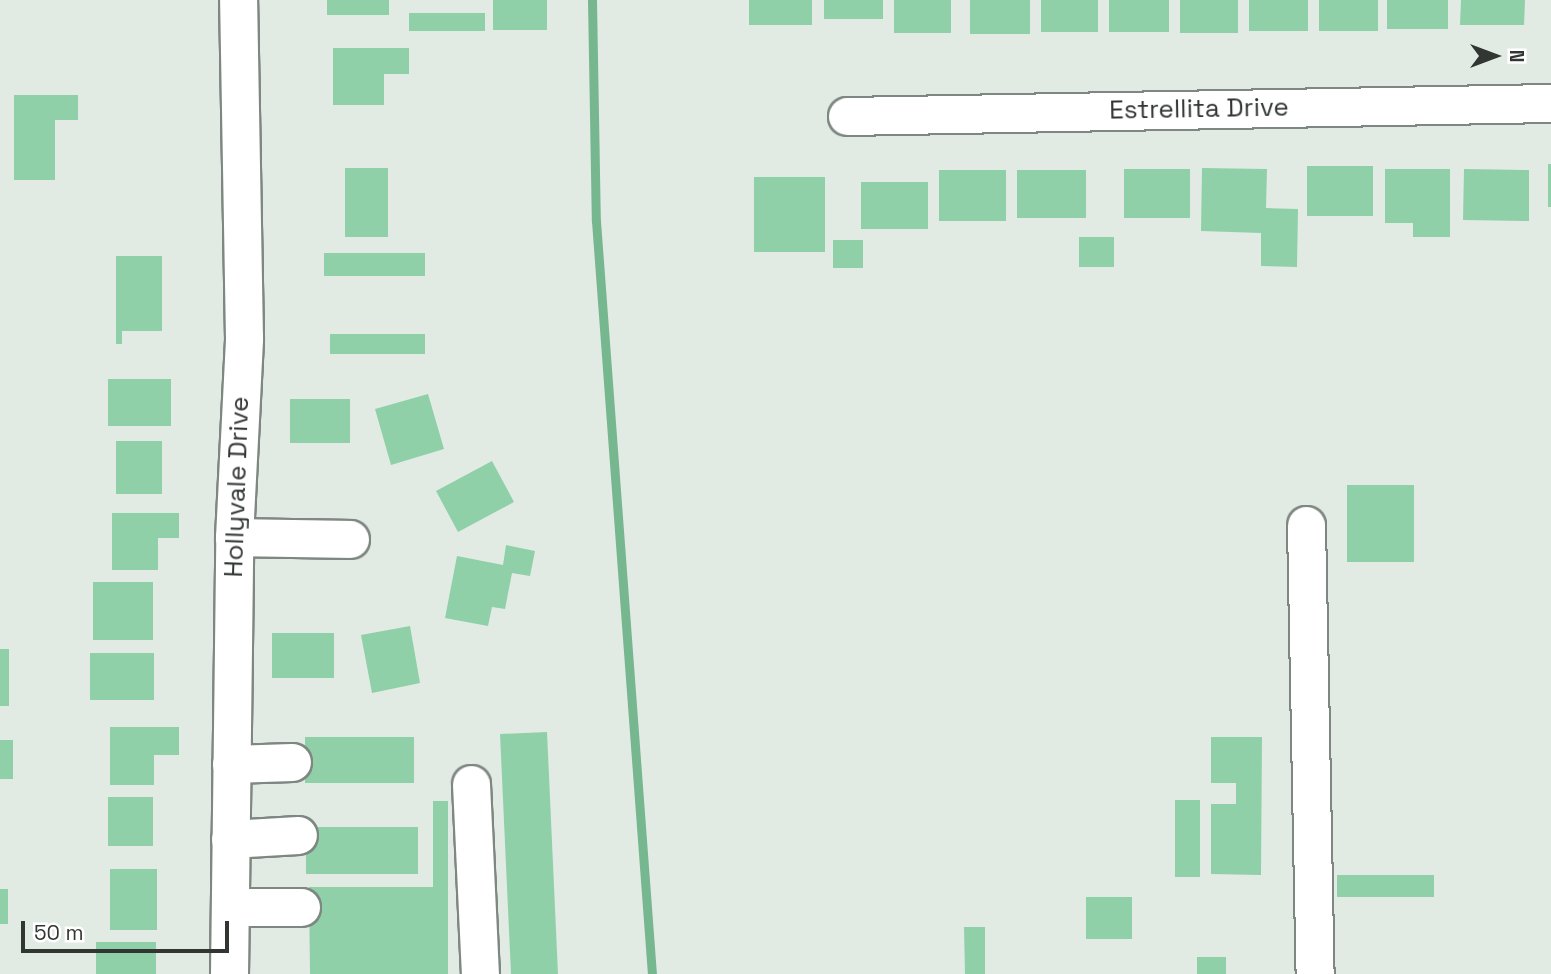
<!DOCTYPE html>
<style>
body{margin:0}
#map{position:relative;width:1551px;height:974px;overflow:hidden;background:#e1ebe4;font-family:"Space Grotesk",sans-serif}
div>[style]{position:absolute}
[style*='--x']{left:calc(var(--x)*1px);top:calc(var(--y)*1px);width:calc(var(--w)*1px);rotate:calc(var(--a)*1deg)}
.stream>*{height:9px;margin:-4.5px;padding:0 4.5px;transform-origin:4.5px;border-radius:4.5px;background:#77b790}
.building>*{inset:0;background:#8fd0a8}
.roads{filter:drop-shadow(2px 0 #7e8781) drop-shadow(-2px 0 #7e8781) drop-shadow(0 2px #7e8781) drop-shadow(0 -2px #7e8781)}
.minor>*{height:37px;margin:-18.5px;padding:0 18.5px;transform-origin:18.5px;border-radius:18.5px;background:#fff}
span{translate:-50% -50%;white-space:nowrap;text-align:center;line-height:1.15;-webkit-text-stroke:7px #fff;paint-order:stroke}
.street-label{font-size:26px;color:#323633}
.north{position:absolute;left:1460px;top:21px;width:70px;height:70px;-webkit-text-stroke:5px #fff;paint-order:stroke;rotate:90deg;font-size:19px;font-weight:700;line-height:28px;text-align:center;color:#323633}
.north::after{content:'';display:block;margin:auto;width:24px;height:32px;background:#323633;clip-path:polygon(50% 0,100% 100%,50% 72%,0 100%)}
.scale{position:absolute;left:21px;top:921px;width:208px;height:32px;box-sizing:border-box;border:4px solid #323633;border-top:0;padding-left:9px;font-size:21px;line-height:24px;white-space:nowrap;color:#323633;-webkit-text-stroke:5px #fff;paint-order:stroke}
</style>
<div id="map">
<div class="stream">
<i style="--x:592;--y:0;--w:221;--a:89"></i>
<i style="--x:596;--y:221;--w:755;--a:85.75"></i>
</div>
<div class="building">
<i style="clip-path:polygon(327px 0,389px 0,389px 15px,327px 15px)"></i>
<i style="clip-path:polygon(493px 0,547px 0,547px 30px,493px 30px)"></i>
<i style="clip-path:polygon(749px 0,812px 0,812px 25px,749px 25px)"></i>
<i style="clip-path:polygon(824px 0,883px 0,883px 19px,824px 19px)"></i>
<i style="clip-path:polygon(894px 0,951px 0,951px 33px,894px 33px)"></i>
<i style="clip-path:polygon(970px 0,1030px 0,1030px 34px,970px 34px)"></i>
<i style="clip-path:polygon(1041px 0,1098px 0,1098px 32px,1041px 32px)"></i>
<i style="clip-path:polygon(1109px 0,1169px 0,1169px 32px,1109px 32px)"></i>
<i style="clip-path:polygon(1180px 0,1238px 0,1238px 33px,1180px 33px)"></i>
<i style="clip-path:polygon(1249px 0,1308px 0,1308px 31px,1249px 31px)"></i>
<i style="clip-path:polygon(1319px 0,1378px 0,1378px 31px,1319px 31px)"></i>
<i style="clip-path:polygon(1387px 0,1448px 0,1448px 29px,1387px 29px)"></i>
<i style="clip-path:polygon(1461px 0,1525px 0,1524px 25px,1460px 25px)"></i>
<i style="clip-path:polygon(409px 13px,485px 13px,485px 31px,409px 31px)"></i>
<i style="clip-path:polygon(333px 48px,409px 48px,409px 74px,384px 74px,384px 105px,333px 105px)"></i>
<i style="clip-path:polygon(14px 95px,78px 95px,78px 120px,55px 120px,55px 180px,14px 180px)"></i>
<i style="clip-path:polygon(1548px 164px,1551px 164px,1551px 207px,1548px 207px)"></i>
<i style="clip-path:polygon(1307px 166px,1373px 166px,1373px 216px,1307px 216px)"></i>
<i style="clip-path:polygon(345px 168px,388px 168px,388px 237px,345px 237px)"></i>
<i style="clip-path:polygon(1202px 168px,1267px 169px,1266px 208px,1298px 209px,1297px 267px,1261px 266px,1261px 233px,1201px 231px)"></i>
<i style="clip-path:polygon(1124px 169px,1190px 169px,1190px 218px,1124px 218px)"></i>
<i style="clip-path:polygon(1385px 169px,1450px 169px,1450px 237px,1413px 237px,1413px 223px,1385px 223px)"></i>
<i style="clip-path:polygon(1464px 169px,1529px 170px,1529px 221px,1463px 220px)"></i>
<i style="clip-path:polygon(939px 170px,1006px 170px,1006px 221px,939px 221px)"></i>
<i style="clip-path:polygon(1017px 170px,1086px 170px,1086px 218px,1017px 218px)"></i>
<i style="clip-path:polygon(754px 177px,825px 177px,825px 252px,754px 252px)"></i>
<i style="clip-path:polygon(861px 182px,928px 182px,928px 229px,861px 229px)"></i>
<i style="clip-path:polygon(1079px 237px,1114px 237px,1114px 267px,1079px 267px)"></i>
<i style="clip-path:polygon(833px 240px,863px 240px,863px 268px,833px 268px)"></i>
<i style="clip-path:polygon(324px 253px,425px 253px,425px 276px,324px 276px)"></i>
<i style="clip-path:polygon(116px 256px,162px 256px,162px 331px,122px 331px,122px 344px,116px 344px)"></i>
<i style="clip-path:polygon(330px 334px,425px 334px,425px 354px,330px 354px)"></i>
<i style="clip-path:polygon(108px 379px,171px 379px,171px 426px,108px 426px)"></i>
<i style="clip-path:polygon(428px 394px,444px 449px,391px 465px,375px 409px)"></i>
<i style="clip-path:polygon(290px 399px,350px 399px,350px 443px,290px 443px)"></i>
<i style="clip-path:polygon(116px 441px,162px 441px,162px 494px,116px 494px)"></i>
<i style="clip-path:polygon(492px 461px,514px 502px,458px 532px,436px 491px)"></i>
<i style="clip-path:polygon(1347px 485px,1414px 485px,1414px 562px,1347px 562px)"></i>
<i style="clip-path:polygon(112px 513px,179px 513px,179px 538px,158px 538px,158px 570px,112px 570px)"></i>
<i style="clip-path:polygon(506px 545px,535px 551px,530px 576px,512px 573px,505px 609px,492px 607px,488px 626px,445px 618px,457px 556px,503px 565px)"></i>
<i style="clip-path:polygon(93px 582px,153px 582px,153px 640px,93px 640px)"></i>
<i style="clip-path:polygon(410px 626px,420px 683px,372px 693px,361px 635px)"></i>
<i style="clip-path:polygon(272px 633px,334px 633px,334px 678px,272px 678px)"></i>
<i style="clip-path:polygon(0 649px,9px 649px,9px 706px,0 706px)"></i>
<i style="clip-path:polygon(90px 653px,154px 653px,154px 700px,90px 700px)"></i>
<i style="clip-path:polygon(110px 727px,179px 727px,179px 755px,154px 755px,154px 785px,110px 785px)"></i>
<i style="clip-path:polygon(547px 732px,558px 974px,511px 974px,500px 734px)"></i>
<i style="clip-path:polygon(305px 737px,414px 737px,414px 783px,305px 783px)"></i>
<i style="clip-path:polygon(1211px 737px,1262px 737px,1261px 875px,1211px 874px,1211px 804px,1236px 804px,1236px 783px,1211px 783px)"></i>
<i style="clip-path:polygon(0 740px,13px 740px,13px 779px,0 779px)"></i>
<i style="clip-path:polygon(108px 797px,153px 797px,153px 846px,108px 846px)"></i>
<i style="clip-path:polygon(1175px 800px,1200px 800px,1200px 877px,1175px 877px)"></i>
<i style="clip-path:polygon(433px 801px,448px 801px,448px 974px,310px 974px,309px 887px,433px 887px)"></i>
<i style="clip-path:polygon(306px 827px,418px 827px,418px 874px,306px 874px)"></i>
<i style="clip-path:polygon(110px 869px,157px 869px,157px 930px,110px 930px)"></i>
<i style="clip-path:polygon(1337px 875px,1434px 875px,1434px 897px,1337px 897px)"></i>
<i style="clip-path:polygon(0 889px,8px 889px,8px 924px,0 924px)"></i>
<i style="clip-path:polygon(1086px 897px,1132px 897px,1132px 939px,1086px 939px)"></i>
<i style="clip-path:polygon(964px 927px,985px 927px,985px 974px,965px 974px)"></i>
<i style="clip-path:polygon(96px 942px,156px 942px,156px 974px,96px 974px)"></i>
<i style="clip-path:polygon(1197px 957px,1226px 957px,1226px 974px,1197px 974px)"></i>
</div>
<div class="roads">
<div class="minor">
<i style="--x:847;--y:116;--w:704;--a:-1.06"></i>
<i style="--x:1306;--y:525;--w:449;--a:88.9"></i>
<i style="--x:234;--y:537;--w:116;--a:1"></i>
<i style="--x:231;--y:764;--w:61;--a:-1.9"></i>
<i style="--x:471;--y:784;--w:190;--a:87.3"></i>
<i style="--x:230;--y:839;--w:68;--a:-3.4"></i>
<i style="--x:230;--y:907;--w:71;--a:0"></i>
<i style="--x:229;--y:974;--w:437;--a:-89.3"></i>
<i style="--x:234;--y:537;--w:199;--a:-87.1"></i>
<i style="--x:244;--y:338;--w:338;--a:-91"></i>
</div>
</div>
<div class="street-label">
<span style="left:1199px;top:109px;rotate:-1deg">Estrellita Drive</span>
<span style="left:237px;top:487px;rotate:-88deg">Hollyvale Drive</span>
</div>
<div class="north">N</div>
<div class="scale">50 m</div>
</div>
